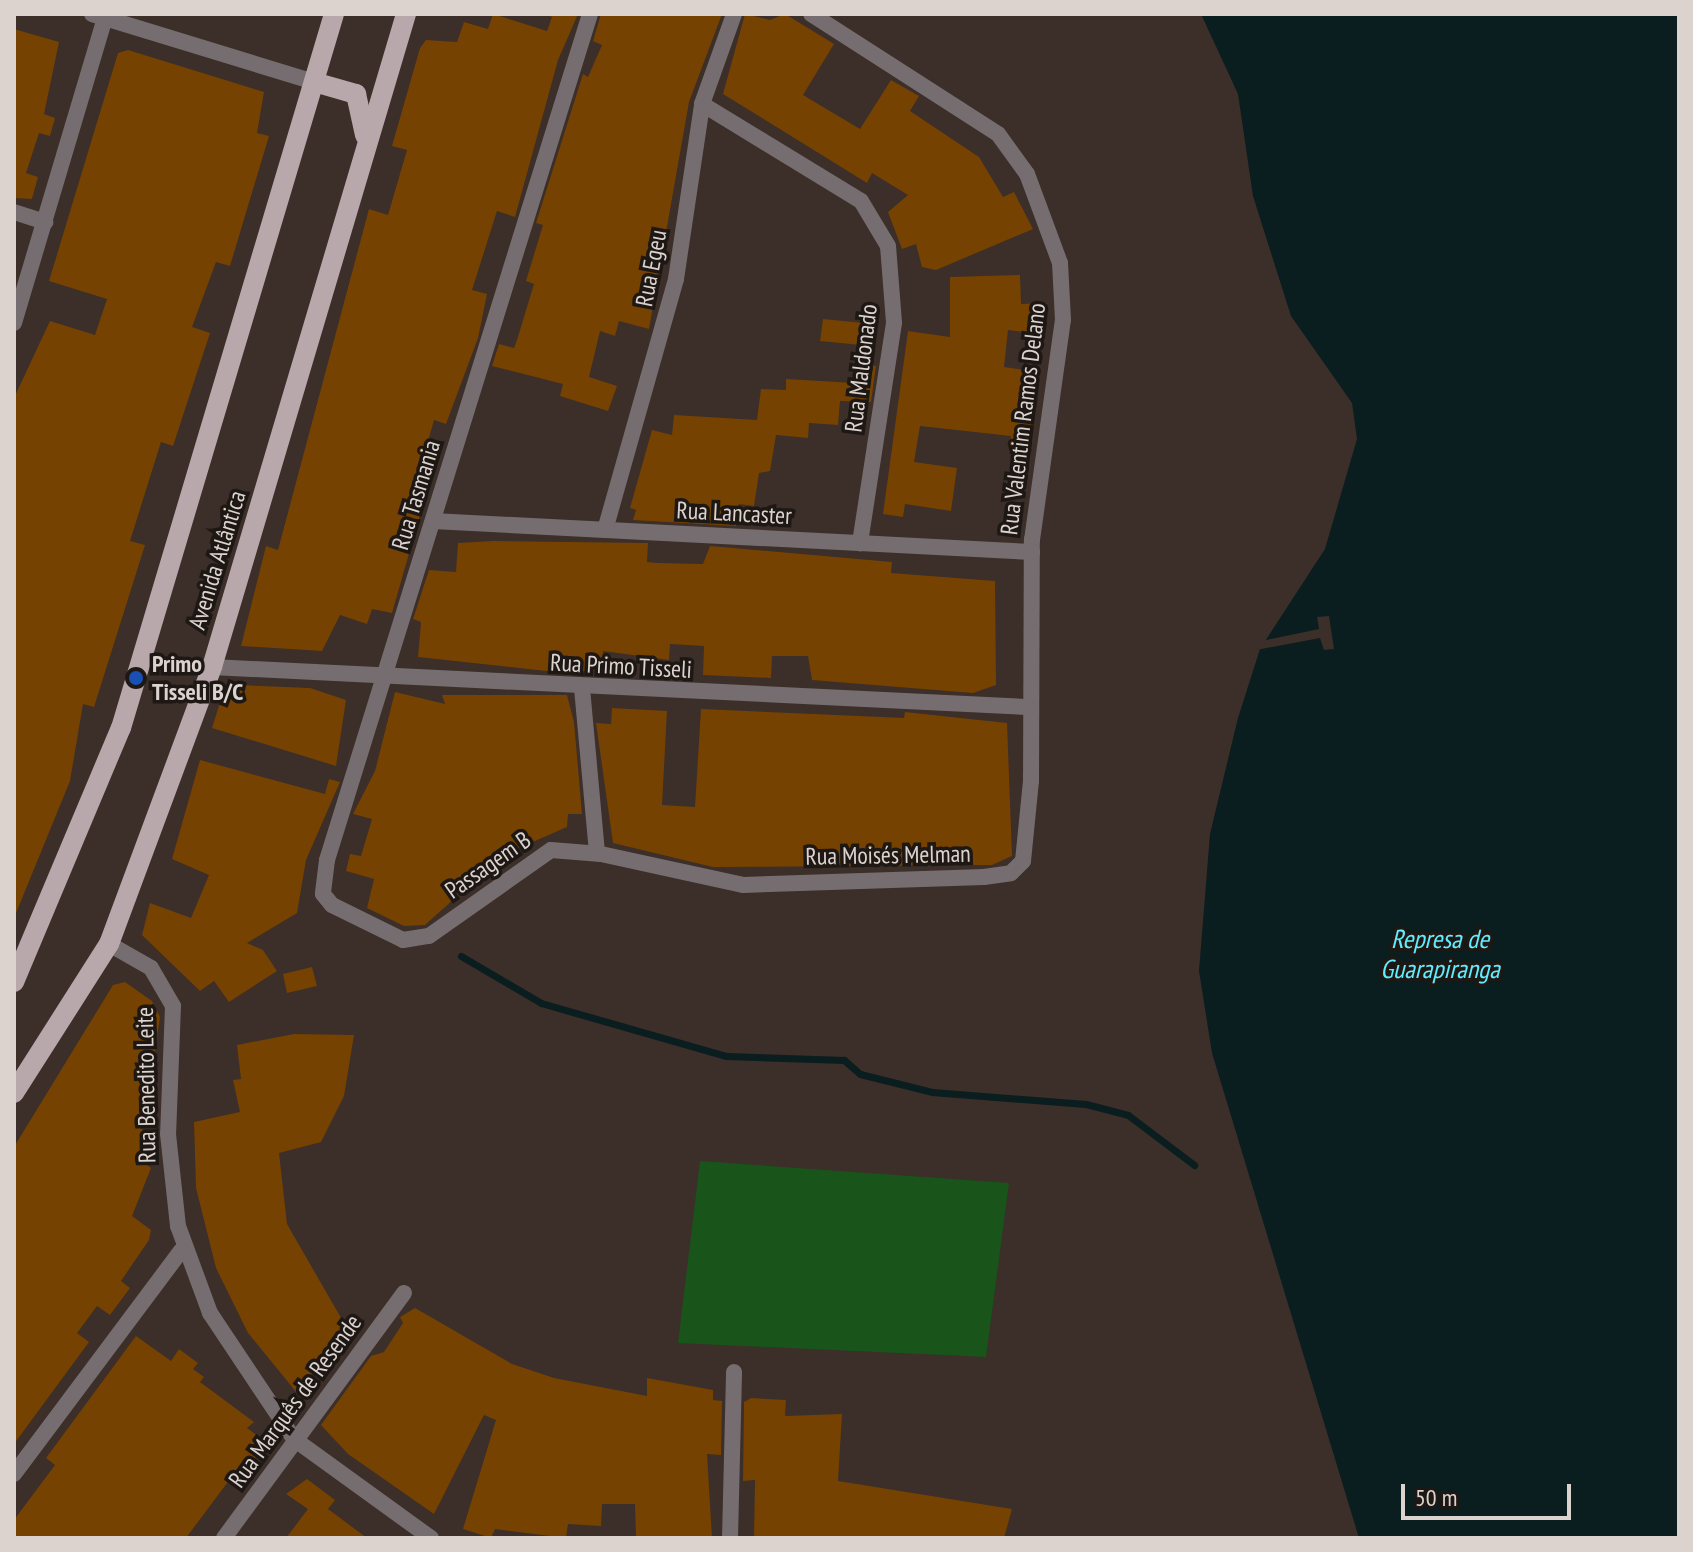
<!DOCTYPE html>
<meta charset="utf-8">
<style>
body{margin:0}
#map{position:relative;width:1693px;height:1552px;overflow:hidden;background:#3c2e28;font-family:"PT Sans Narrow",sans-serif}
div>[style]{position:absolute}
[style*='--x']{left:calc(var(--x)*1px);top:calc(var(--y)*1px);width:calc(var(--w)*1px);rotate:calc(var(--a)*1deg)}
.green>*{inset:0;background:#19541a}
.water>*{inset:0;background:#0a1d1f}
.pier>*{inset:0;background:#3c2e28}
.stream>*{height:7px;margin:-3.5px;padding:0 3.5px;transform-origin:3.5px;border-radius:3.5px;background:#0a1d1f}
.building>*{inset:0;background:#754201}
.minor>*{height:16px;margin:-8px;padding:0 8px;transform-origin:8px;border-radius:8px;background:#756d6f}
.tertiary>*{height:16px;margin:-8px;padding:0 8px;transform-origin:8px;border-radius:8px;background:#756d6f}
.primary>*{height:20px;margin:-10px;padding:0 10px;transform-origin:10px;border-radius:10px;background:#b8a8ac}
.dots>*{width:22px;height:22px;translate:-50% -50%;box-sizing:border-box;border:4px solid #1e1815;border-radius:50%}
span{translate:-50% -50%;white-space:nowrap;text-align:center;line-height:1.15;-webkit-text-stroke:7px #1e1815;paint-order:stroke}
.street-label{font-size:24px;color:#dcd3cf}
.poi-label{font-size:24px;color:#dcd3cf;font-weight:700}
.left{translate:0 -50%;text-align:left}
.water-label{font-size:26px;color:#60edfe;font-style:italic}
.frame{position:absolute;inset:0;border:16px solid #dcd3cf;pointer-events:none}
.scale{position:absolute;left:1401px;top:1484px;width:170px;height:36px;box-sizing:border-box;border:4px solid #dcd3cf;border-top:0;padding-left:10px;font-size:24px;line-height:28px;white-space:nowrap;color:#dcd3cf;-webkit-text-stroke:6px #1e1815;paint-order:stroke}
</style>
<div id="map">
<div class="green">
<i style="clip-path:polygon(700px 1161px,1009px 1183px,986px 1357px,678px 1343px)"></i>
</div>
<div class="water">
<i style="clip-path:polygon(1201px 14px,1679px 14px,1679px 1538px,1359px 1538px,1212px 1053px,1199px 971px,1210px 834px,1238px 718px,1260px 649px,1325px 549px,1357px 439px,1352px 403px,1291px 316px,1253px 196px,1238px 94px)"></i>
</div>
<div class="pier">
<i style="clip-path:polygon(1329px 616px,1334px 649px,1324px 650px,1320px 638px,1256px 650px,1261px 641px,1319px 629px,1317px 617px)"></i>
</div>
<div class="stream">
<i style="--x:461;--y:956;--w:93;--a:30.4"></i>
<i style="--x:541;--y:1003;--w:192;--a:16"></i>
<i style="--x:726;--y:1056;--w:118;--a:1.9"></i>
<i style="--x:844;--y:1060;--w:21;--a:41"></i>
<i style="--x:860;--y:1074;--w:74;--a:14"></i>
<i style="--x:932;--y:1092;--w:154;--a:4.5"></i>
<i style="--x:1086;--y:1104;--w:43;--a:14.7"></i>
<i style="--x:1128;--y:1115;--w:83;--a:37.1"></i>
</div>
<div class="building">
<i style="clip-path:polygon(493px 14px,547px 31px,552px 17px,545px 14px,578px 14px,558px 60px,515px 217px,497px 211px,472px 290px,487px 294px,478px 338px,446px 424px,434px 420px,422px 463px,434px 466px,392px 613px,372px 609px,367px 624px,340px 615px,322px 651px,241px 646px,266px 546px,278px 550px,369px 209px,388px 215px,407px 150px,392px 146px,420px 48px,426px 40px,457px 42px,464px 22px,488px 29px)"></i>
<i style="clip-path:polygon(601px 14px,722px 14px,689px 102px,649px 329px,619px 321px,615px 336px,600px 331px,589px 377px,617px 386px,608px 411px,560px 396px,563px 384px,492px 366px,499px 344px,514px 348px,517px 340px,534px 284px,526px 281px,543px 225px,536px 223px,583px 74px,588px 77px,602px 45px,593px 41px)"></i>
<i style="clip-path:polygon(745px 14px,770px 20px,785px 14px,834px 44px,803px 95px,860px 129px,891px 80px,919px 96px,910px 111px,979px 157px,1003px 197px,1014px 192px,1033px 229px,936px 270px,922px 267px,916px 244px,902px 249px,888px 212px,908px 195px,872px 173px,867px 183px,723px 94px)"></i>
<i style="clip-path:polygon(14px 29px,59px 42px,44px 114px,55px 118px,50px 136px,39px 133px,26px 173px,38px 177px,32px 199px,14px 198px)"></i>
<i style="clip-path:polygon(128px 50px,264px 92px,257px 133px,269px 136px,230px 266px,216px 262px,192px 327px,210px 333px,173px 446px,161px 442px,130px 541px,145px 545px,94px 707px,83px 704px,70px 781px,14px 918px,14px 398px,50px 321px,95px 335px,107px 299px,49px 281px,118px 53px)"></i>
<i style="clip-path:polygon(1020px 275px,1021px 304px,1047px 303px,1043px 334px,1008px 330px,1004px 367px,1038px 372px,1027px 454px,1009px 452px,1011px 436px,920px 426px,914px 462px,957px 468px,951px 511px,905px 504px,903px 517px,883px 514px,908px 331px,950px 337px,950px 277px)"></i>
<i style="clip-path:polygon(823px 319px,874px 324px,871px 346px,820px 341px)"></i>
<i style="clip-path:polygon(855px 364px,876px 366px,871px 402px,840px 401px,838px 425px,809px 423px,808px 438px,776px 435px,770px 471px,759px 473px,754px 506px,739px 504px,736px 526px,633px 520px,636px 510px,630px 508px,652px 430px,672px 435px,674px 415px,757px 420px,761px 389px,786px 390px,786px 379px,854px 383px)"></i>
<i style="clip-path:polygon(494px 541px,648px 543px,647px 562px,657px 563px,703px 564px,710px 546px,733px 548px,892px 562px,891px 573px,995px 581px,996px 685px,973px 693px,812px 680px,808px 656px,772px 656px,771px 678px,703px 675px,704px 646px,670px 644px,669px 660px,603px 651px,602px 670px,564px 673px,418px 657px,421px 622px,413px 619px,429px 570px,456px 572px,458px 543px)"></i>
<i style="clip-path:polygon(238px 685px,310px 688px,346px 700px,336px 766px,212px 728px,224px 690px)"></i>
<i style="clip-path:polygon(395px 692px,445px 704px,442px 695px,567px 695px,574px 722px,582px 814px,568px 814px,567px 827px,503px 855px,425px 925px,404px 926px,367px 908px,374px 879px,346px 871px,350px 854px,361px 856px,372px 819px,353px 814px,375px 771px)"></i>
<i style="clip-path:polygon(612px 708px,667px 711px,662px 805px,695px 807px,701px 709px,904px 718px,905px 712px,1007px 723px,1012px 856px,992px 865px,713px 867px,613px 843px,596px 723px,611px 724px)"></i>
<i style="clip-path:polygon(200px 760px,325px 794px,329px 779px,340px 782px,306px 860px,297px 913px,247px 943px,263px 950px,277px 971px,229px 1002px,214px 981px,200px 991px,142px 935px,150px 903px,191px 918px,209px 875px,172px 859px)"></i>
<i style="clip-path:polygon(312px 967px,317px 986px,287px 993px,283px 974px)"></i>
<i style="clip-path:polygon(125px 982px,152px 1001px,160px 1017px,147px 1111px,136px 1125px,150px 1135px,139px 1159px,151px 1168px,132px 1216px,151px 1230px,149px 1240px,121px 1281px,130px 1288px,110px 1315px,97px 1306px,77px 1333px,89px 1342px,14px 1444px,14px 1147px,113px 985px)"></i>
<i style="clip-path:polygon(294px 1034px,354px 1035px,344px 1096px,321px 1142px,279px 1153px,287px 1224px,348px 1330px,297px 1393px,248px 1333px,216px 1268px,196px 1188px,194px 1122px,240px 1112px,233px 1080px,241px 1079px,237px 1045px)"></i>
<i style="clip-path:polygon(415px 1308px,512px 1364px,554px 1378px,647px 1396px,647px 1378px,713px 1390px,713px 1400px,722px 1401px,721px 1455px,707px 1454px,712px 1538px,636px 1538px,635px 1504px,602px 1504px,601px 1526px,568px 1524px,566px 1538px,495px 1529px,491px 1538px,463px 1529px,496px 1420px,484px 1415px,434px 1514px,348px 1454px,321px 1425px,371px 1356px,384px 1352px,403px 1323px,400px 1317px)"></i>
<i style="clip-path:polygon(136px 1336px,171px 1361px,179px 1349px,198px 1363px,193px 1369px,204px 1377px,200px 1382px,254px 1422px,247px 1428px,262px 1439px,259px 1453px,245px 1472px,239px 1467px,186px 1538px,14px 1538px,14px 1520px,55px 1465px,46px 1458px)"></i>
<i style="clip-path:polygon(751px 1398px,786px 1400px,785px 1416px,842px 1414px,838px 1481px,1012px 1509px,1004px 1538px,754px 1538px,755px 1480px,743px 1481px,744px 1402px)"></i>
<i style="clip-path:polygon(307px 1479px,335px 1500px,328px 1509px,367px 1538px,286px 1538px,308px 1509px,286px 1494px)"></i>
</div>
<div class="minor">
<i style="--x:590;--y:14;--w:886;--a:107.27"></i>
<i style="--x:327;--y:860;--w:34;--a:97"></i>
<i style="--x:323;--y:894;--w:14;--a:51"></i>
<i style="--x:332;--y:905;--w:79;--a:26.2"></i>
<i style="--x:403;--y:940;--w:26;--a:-9"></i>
<i style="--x:429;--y:936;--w:149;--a:-35.2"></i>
<i style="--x:551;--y:850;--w:50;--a:4.6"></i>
<i style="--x:601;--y:854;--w:145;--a:12.3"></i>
<i style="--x:743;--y:885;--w:241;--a:-1.9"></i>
<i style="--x:984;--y:877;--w:27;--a:-8"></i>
<i style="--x:1011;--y:873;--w:17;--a:-45"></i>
<i style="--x:1023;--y:861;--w:80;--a:-84.3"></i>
<i style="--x:1031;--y:781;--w:241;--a:-89.8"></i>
<i style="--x:1032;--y:540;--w:222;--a:-82"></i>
<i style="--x:1063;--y:320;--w:57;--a:-93"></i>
<i style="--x:1060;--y:263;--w:95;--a:-110.3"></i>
<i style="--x:1027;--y:174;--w:49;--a:-125.9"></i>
<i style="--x:998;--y:134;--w:222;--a:-147.3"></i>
<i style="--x:702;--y:104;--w:186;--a:31.4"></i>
<i style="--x:861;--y:201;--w:52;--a:59"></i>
<i style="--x:888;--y:246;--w:77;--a:85.5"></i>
<i style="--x:894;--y:323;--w:223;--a:98.8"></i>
<i style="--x:14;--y:212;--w:33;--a:18"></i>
<i style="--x:14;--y:323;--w:318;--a:-73.4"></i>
<i style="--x:433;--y:521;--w:600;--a:2.96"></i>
<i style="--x:605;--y:530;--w:261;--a:-74.2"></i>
<i style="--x:676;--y:279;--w:177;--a:-81.5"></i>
<i style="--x:702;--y:104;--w:96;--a:-70.4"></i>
<i style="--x:212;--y:667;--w:816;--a:2.81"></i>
<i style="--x:582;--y:688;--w:166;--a:84.8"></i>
<i style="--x:109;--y:944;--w:48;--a:29.7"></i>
<i style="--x:151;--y:968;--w:44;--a:59.9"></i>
<i style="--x:173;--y:1006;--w:128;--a:92.2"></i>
<i style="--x:168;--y:1134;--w:93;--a:83.8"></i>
<i style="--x:178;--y:1226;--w:93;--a:69.8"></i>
<i style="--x:210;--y:1313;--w:151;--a:56.3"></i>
<i style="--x:294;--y:1439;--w:169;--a:35.9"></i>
<i style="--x:14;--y:1474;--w:279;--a:-53.2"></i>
<i style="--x:224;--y:1538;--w:304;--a:-53.7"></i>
<i style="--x:730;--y:1538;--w:166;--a:-88.6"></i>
</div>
<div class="tertiary">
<i style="--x:92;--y:14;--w:232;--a:17"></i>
</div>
<div class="primary">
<i style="--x:314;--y:82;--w:44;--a:15.9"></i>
<i style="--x:356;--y:94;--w:42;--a:77.6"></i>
<i style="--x:14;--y:982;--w:276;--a:-67.2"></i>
<i style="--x:121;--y:728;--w:745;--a:-73.39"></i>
<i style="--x:14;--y:1093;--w:177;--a:-57.5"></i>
<i style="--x:109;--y:944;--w:296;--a:-69.6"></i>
<i style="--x:212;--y:667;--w:681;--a:-73.45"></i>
</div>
<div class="dots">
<i style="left:136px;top:678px;background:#1a4fb4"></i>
</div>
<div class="street-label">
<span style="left:651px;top:268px;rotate:-79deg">Rua Egeu</span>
<span style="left:861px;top:368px;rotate:-83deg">Rua Maldonado</span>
<span style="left:1023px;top:419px;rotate:-83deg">Rua Valentim Ramos Delano</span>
<span style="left:416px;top:495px;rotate:-73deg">Rua Tasmania</span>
<span style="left:734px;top:513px;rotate:3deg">Rua Lancaster</span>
<span style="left:217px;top:560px;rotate:-73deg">Avenida Atlântica</span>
<span style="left:621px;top:666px;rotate:3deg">Rua Primo Tisseli</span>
<span style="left:888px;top:855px;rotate:-1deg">Rua Moisés Melman</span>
<span style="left:488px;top:865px;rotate:-35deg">Passagem B</span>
<span style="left:146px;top:1085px;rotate:-91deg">Rua Benedito Leite</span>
<span style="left:295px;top:1401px;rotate:-54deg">Rua Marquês de Resende</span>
</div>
<div class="poi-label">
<span class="left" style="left:152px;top:678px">Primo<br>Tisseli B/C</span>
</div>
<div class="water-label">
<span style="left:1440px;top:954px">Represa de<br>Guarapiranga</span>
</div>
<div class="frame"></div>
<div class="scale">50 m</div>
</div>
